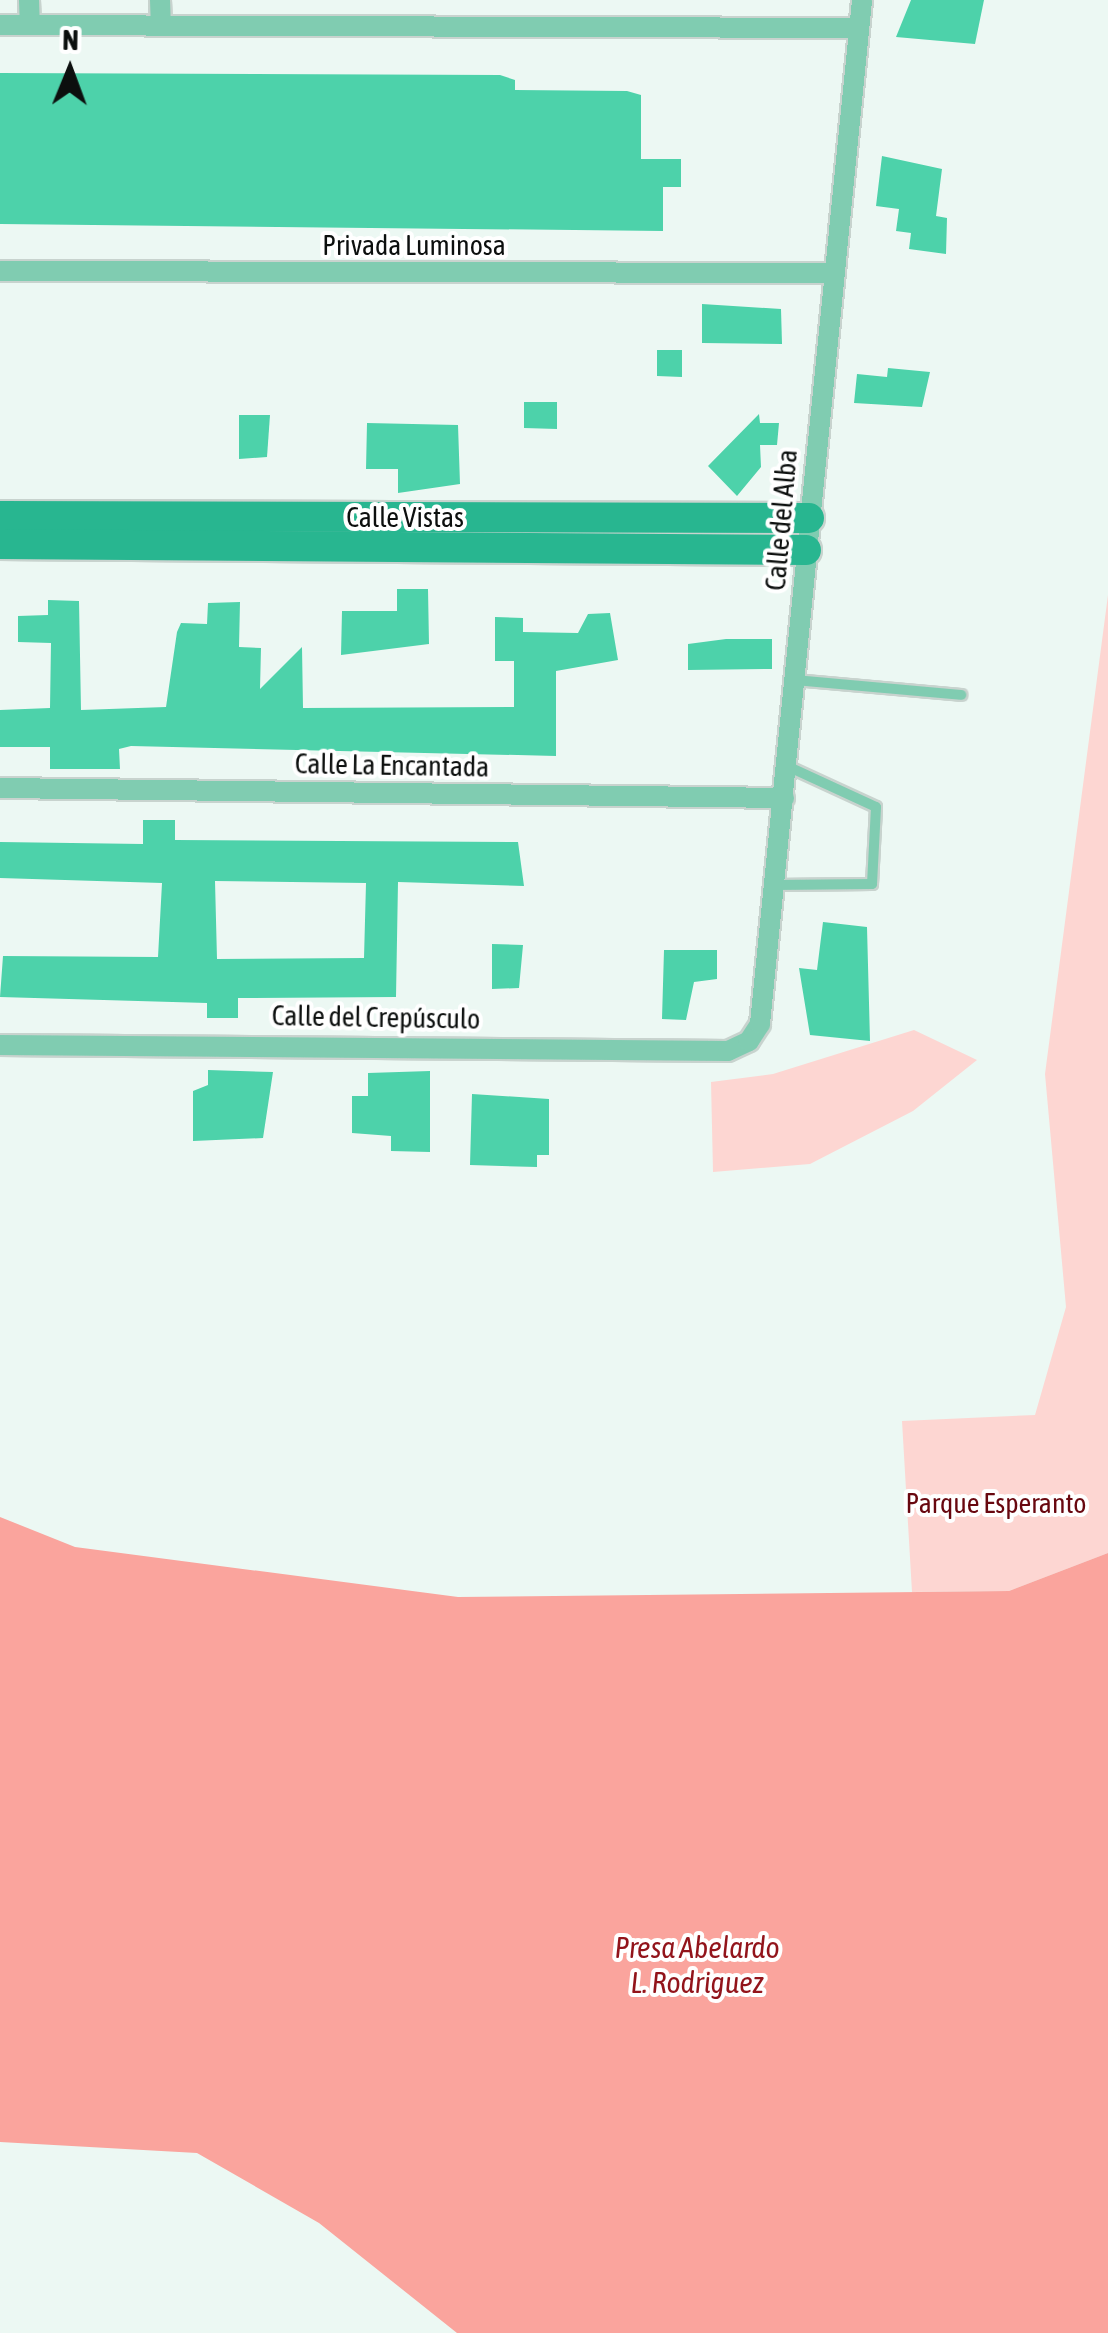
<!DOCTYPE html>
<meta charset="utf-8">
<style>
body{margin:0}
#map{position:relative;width:1108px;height:2333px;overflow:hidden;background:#ecf8f3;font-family:"Asap Condensed",sans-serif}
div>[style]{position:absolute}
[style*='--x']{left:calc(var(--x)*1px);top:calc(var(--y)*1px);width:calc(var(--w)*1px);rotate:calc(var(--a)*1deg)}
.green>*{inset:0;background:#fdd6d2}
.water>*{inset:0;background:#faa49d}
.building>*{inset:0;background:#4dd2aa}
.roads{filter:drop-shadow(2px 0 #c8d3ce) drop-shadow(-2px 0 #c8d3ce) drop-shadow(0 2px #c8d3ce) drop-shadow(0 -2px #c8d3ce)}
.lane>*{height:10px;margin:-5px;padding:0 5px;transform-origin:5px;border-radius:5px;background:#80ccb1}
.street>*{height:20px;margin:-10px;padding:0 10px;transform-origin:10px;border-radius:10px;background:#80ccb1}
.secondary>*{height:30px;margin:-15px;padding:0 15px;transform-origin:15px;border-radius:15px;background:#28b690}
span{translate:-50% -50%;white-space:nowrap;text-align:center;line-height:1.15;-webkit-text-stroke:8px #fff;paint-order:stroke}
.street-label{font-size:28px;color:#0c0f0e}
.park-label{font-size:28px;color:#68070f}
.water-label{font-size:30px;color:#92141b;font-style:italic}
.north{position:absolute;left:20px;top:20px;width:100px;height:100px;-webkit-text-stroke:8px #fff;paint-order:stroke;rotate:1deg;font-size:28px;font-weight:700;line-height:40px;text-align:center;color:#0c0f0e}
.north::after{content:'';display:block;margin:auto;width:35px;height:45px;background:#0c0f0e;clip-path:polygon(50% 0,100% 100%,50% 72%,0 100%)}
</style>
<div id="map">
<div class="green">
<i style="clip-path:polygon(1108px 595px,1108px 1553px,1009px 1591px,912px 1592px,902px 1421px,1035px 1415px,1066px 1307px,1045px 1074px)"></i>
<i style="clip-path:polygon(914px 1030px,977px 1060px,913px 1111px,810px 1164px,713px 1172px,711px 1082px,773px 1074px)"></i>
</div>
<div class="water">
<i style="clip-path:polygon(0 1517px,75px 1547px,458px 1597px,1009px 1591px,1108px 1553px,1108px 2333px,457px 2333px,319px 2223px,197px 2153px,0 2142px)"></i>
</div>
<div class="building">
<i style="clip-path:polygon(911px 0,984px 0,975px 44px,896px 37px)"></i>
<i style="clip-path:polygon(0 73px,500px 75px,515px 80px,515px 90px,627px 91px,641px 95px,641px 159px,681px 159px,681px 187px,663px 187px,663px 231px,0 224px)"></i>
<i style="clip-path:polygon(882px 156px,942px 169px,936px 216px,947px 218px,946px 254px,909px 249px,911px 233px,896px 231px,899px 209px,876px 206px)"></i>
<i style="clip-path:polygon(702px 304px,781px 309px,782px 344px,702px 343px)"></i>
<i style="clip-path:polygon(657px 350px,682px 350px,682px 377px,657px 376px)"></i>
<i style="clip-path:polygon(888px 368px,930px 372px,922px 407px,854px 403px,857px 374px,887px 377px)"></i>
<i style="clip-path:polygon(524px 402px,557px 402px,557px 429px,524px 428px)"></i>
<i style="clip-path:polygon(759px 414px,760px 423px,779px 423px,777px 445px,760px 445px,761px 467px,737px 496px,708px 466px)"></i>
<i style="clip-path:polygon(239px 415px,270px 415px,267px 457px,239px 459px)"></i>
<i style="clip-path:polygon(367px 423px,458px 425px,460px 484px,398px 493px,398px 469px,366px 469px)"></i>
<i style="clip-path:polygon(397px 589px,428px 589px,429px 644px,341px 655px,342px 611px,397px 611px)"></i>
<i style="clip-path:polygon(48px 600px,79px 601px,81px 710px,166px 707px,177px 632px,181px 623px,207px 624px,208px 603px,240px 602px,239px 647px,261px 648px,260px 689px,302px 647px,303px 708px,514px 707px,514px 661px,495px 661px,495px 617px,523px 618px,523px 632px,578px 633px,588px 614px,610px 613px,618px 660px,556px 671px,556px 756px,131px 746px,119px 749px,120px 769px,50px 769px,50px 747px,0 747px,0 710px,50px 708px,51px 643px,18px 642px,18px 616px,48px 615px)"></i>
<i style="clip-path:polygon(726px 639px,772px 639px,772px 669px,688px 670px,688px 644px)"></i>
<i style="clip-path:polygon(evenodd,143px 820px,175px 820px,175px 840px,518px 842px,524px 886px,398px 882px,396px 997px,238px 998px,238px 1018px,207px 1018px,207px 1003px,0 997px,3px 956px,158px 957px,162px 883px,0 878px,0 842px,143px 844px,143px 820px,215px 881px,366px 883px,364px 958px,217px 959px,215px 881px)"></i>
<i style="clip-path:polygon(823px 922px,867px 927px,870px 1041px,810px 1035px,799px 968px,817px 970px)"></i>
<i style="clip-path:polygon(492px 944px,523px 945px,519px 988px,492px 989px)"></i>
<i style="clip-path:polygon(664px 950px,717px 950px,717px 979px,694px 982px,686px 1020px,662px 1019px)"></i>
<i style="clip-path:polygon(208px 1070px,273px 1072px,263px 1138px,193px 1141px,193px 1091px,208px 1085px)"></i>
<i style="clip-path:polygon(430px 1071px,430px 1152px,391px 1151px,391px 1136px,352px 1133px,352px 1096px,368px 1096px,368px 1073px)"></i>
<i style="clip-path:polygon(472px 1094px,549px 1099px,549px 1155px,537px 1155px,537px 1167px,470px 1165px)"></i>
</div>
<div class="roads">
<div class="lane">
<i style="--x:794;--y:680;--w:168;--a:5.1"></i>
<i style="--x:775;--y:885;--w:97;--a:-0.6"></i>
<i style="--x:872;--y:884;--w:77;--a:-87"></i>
<i style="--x:876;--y:807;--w:98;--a:-155.3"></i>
</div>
<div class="street">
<i style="--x:29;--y:0;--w:25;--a:88"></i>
<i style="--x:160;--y:0;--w:26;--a:88"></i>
<i style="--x:0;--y:25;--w:858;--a:0.2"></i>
<i style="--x:0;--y:271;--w:829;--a:0.14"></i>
<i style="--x:0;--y:788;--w:784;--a:0.73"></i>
<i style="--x:0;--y:1045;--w:728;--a:0.47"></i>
<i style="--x:728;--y:1051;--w:23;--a:-25"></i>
<i style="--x:749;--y:1041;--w:20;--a:-57"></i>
<i style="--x:760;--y:1024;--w:1029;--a:-84.31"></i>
</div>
<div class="secondary">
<i style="--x:0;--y:516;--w:809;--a:0.14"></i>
<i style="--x:0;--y:544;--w:806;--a:0.43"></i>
</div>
</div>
<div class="street-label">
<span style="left:414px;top:245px">Privada Luminosa</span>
<span style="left:405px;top:517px">Calle Vistas</span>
<span style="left:781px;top:520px;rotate:-85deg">Calle del Alba</span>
<span style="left:392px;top:765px;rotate:1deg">Calle La Encantada</span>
<span style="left:376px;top:1017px;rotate:1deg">Calle del Crepúsculo</span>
</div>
<div class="park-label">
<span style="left:996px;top:1503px">Parque Esperanto</span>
</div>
<div class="water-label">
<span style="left:697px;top:1964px">Presa Abelardo<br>L. Rodriguez</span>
</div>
<div class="north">N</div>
</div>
